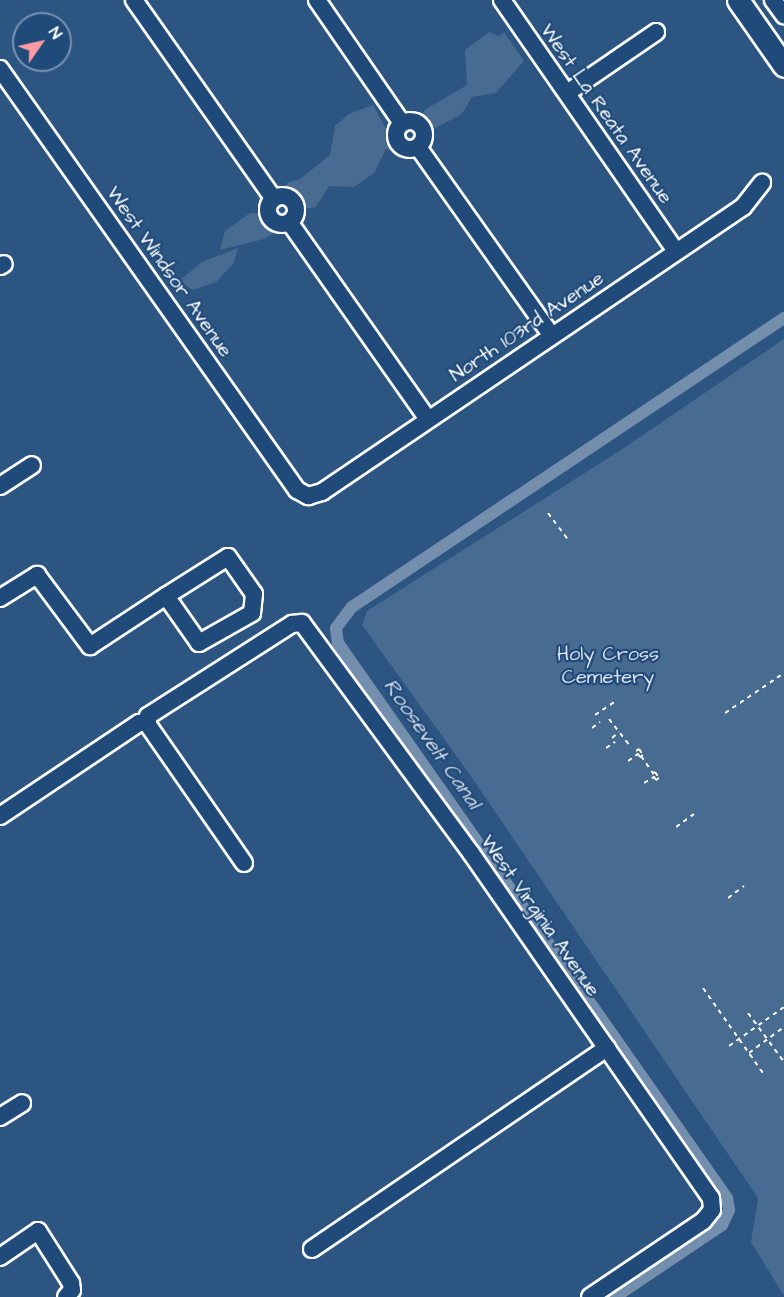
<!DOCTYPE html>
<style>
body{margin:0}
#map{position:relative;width:784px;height:1297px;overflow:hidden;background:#2c5582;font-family:"Architects Daughter",sans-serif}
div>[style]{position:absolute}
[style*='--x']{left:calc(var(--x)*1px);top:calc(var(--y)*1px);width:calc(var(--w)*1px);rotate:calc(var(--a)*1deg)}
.green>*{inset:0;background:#486b92}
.canal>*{height:12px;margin:-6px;padding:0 6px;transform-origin:6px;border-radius:6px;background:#748fad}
.path>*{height:2px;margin-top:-1px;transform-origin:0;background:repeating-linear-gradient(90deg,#fff 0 4.5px,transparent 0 9px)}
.roads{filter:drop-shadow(2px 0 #fff) drop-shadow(-2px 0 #fff) drop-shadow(0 2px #fff) drop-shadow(0 -2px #fff)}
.minor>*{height:16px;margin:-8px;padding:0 8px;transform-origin:8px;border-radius:8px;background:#1f4a7a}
.minor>.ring{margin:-8px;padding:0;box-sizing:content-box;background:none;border:16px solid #1f4a7a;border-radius:50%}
.major>*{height:21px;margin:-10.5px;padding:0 10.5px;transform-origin:10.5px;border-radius:10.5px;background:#1f4a7a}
span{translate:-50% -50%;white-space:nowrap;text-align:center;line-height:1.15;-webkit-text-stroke:4.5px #1f4a7a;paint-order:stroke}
.street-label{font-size:20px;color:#fff}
.park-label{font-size:20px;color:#dae1e9}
.water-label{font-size:21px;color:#d5dde6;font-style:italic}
.north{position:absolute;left:12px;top:12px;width:60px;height:60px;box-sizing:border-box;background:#1f4a7a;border:2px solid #7992af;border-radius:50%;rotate:56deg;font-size:16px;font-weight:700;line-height:24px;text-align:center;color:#fff}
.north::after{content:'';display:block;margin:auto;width:21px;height:27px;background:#ff9aa2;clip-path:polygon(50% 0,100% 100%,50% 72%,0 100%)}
</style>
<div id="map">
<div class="green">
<i style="clip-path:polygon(489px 32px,499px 36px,504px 32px,524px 61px,496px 93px,472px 97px,462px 114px,432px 130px,421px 116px,426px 109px,467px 85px,465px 50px)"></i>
<i style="clip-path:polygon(373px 105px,398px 151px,386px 149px,374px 173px,354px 187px,329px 186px,316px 207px,304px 209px,286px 188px,287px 183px,300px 179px,330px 155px,335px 126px,349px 114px)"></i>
<i style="clip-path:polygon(250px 213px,262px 213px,276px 232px,264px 239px,220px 250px,225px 231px)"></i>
<i style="clip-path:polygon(238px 248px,234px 263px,216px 282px,193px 290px,179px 281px,202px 262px)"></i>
<i style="clip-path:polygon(784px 339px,784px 1296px,751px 1242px,758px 1198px,468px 772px,362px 625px,367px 611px,621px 450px)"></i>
</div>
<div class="canal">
<i style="--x:615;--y:1297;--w:129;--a:-33.9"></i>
<i style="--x:722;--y:1225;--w:17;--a:-65"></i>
<i style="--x:729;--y:1210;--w:12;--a:-99"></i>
<i style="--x:727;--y:1198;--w:678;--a:-125.03"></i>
<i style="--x:338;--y:643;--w:15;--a:-98"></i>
<i style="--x:336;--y:628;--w:26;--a:-53"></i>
<i style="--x:352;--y:607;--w:520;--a:-33.78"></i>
</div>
<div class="path">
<i style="--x:548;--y:513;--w:36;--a:53"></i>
<i style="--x:725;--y:713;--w:71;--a:-34.1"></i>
<i style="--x:595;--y:715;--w:23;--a:-34"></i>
<i style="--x:609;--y:719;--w:36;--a:52"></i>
<i style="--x:592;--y:728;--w:10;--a:-37"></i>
<i style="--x:612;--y:738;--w:9;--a:-41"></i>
<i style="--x:606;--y:748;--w:11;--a:-34"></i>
<i style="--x:639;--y:749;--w:7;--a:56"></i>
<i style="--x:643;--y:755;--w:4;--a:146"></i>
<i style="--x:640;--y:757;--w:7;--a:-124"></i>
<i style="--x:636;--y:751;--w:4;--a:-34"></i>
<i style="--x:641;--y:756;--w:21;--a:55"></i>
<i style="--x:628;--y:761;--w:12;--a:-35"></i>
<i style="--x:655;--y:772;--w:7;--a:56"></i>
<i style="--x:659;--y:778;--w:4;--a:146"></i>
<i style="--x:656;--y:780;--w:7;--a:-124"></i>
<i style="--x:652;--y:774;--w:4;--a:-34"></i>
<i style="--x:644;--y:783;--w:12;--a:-31"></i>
<i style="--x:676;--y:827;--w:22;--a:-36"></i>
<i style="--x:728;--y:898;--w:20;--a:-37"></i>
<i style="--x:703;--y:988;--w:104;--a:54.8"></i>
<i style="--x:748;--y:1013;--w:61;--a:53.7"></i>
<i style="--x:729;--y:1046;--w:67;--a:-35.3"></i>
<i style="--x:749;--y:1053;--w:44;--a:-36.6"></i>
</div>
<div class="roads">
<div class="minor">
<i style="--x:134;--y:0;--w:243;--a:54.9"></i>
<i style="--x:317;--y:0;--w:150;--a:55.4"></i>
<i style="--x:502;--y:0;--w:305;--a:55.3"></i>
<i style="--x:773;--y:0;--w:19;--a:54"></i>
<i style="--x:0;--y:69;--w:515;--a:54.8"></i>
<i style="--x:297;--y:490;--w:13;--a:29"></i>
<i style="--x:308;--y:496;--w:15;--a:-16"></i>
<i style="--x:322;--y:492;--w:508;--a:-34.1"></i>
<i style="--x:743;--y:207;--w:31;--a:-52"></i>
<i style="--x:567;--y:93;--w:108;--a:-34.4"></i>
<i class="ring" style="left:396px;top:121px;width:12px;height:12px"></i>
<i style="--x:418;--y:147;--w:230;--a:54.7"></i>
<i class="ring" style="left:268px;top:196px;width:12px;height:12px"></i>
<i style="--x:290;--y:223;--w:240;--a:54.9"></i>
<i style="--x:0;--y:266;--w:4;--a:-27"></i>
<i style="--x:0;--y:486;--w:38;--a:-33"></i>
<i style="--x:0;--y:598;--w:44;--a:-31.9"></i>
<i style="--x:37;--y:575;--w:89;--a:53.3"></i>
<i style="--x:90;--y:646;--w:91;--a:-33.3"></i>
<i style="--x:166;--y:596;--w:73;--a:-32.2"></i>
<i style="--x:228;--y:557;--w:45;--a:54.9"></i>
<i style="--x:254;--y:594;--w:19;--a:96"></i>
<i style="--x:252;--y:613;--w:61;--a:150.5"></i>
<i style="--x:199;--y:643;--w:57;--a:-125.1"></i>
<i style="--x:0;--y:816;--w:167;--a:-33.8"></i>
<i style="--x:139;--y:723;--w:9;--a:-13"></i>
<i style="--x:244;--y:863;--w:168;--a:-124.8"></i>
<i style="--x:148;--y:725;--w:9;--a:-90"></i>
<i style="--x:148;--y:716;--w:171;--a:-32.6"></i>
<i style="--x:292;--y:624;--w:10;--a:-6"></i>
<i style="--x:302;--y:623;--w:285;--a:53.7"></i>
<i style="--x:471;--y:853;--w:420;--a:55.2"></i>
<i style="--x:711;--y:1198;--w:12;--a:85"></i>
<i style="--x:712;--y:1210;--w:14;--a:129"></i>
<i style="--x:703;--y:1221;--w:136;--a:146.1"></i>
<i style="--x:0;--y:1117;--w:26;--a:-32"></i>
<i style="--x:312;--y:1249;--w:357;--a:-34.3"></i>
<i style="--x:0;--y:1257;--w:46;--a:-34.4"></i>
<i style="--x:38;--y:1231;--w:62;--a:57.6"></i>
<i style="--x:71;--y:1283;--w:7;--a:82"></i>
<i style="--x:72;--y:1290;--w:9;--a:131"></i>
</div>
<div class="major">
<i style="--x:738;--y:0;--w:80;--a:55.1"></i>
</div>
</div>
<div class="street-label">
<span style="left:606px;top:114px;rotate:55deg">West La Reata Avenue</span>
<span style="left:169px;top:272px;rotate:55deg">West Windsor Avenue</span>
<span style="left:527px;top:327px;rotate:-34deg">North 103rd Avenue</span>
<span style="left:540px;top:916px;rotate:55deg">West Virginia Avenue</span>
</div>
<div class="park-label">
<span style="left:608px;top:666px">Holy Cross<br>Cemetery</span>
</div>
<div class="water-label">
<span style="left:432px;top:744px;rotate:55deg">Roosevelt Canal</span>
</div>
<div class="north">N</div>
</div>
